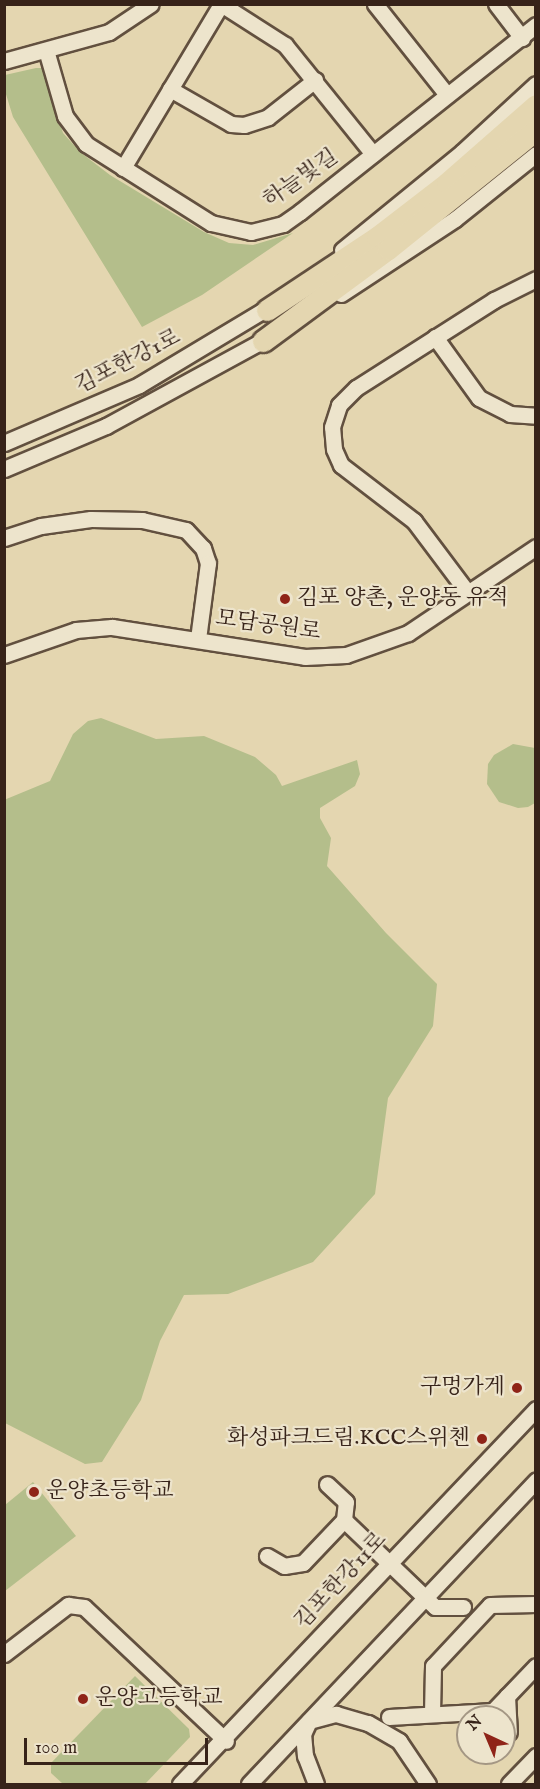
<!DOCTYPE html>
<meta charset="utf-8">
<style>
body{margin:0}
#map{position:relative;width:540px;height:1789px;overflow:hidden;background:#e4d6b0;font-family:"IM FELL English","Noto Serif KR",serif}
div>[style]{position:absolute}
[style*='--x']{left:calc(var(--x)*1px);top:calc(var(--y)*1px);width:calc(var(--w)*1px);rotate:calc(var(--a)*1deg)}
.green>*{inset:0;background:#b4be8b}
.roads{filter:drop-shadow(2px 0 #62503f) drop-shadow(-2px 0 #62503f) drop-shadow(0 2px #62503f) drop-shadow(0 -2px #62503f)}
.minor>*{height:15px;margin:-7.5px;padding:0 7.5px;transform-origin:7.5px;border-radius:7.5px;background:#ede4cc}
.highway>*{height:21px;margin:-10.5px;padding:0 10.5px;transform-origin:10.5px;border-radius:10.5px;background:#e4d6b0}
.dots>*{width:16px;height:16px;translate:-50% -50%;box-sizing:border-box;border:3px solid #ede4cc;border-radius:50%}
span{translate:-50% -50%;white-space:nowrap;text-align:center;line-height:1.15;-webkit-text-stroke:4.5px #ede4cc;paint-order:stroke}
.street-label{font-size:22px;color:#372319}
.poi-label{font-size:22px;color:#372319}
.left{translate:0 -50%;text-align:left}
.right{translate:-100% -50%;text-align:right}
.frame{position:absolute;inset:0;border:6px solid #372319;pointer-events:none}
.north{position:absolute;left:456px;top:1705px;width:60px;height:60px;box-sizing:border-box;background:#ede4cc;border:2px solid #a49784;border-radius:50%;rotate:316deg;font-size:16px;font-weight:700;line-height:24px;text-align:center;color:#372319}
.north::after{content:'';display:block;margin:auto;width:21px;height:27px;background:#8f2418;clip-path:polygon(50% 0,100% 100%,50% 72%,0 100%)}
.scale{position:absolute;left:24px;top:1738px;width:184px;height:27px;box-sizing:border-box;border:3px solid #372319;border-top:0;padding-left:8px;font-size:18px;line-height:21px;white-space:nowrap;color:#372319;-webkit-text-stroke:4px #ede4cc;paint-order:stroke}
</style>
<div id="map">
<div class="green">
<i style="clip-path:polygon(36px 68px,42px 68px,63px 133px,80px 152px,110px 175px,204px 232px,229px 243px,253px 245px,293px 233px,202px 295px,142px 327px,13px 117px,5px 91px,5px 75px)"></i>
<i style="clip-path:polygon(101px 718px,156px 739px,204px 736px,255px 757px,276px 775px,282px 786px,357px 760px,360px 774px,355px 786px,320px 808px,320px 818px,331px 838px,327px 866px,386px 933px,437px 984px,433px 1026px,388px 1098px,375px 1194px,313px 1262px,228px 1294px,184px 1295px,160px 1341px,141px 1400px,102px 1462px,85px 1464px,5px 1423px,4px 800px,50px 781px,73px 734px,88px 721px)"></i>
<i style="clip-path:polygon(513px 744px,535px 748px,535px 803px,528px 807px,518px 808px,499px 802px,487px 784px,488px 764px,494px 755px)"></i>
<i style="clip-path:polygon(33px 1482px,76px 1536px,5px 1591px,5px 1505px)"></i>
<i style="clip-path:polygon(135px 1676px,189px 1729px,190px 1737px,145px 1784px,63px 1784px,51px 1773px,51px 1763px)"></i>
</div>
<div class="roads">
<div class="minor">
<i style="--x:375;--y:4;--w:116;--a:51.6"></i>
<i style="--x:496;--y:4;--w:43;--a:52.6"></i>
<i style="--x:46;--y:50;--w:69;--a:73.9"></i>
<i style="--x:65;--y:116;--w:35;--a:53"></i>
<i style="--x:86;--y:144;--w:148;--a:32.3"></i>
<i style="--x:211;--y:223;--w:41;--a:12.7"></i>
<i style="--x:251;--y:232;--w:33;--a:-14"></i>
<i style="--x:283;--y:224;--w:21;--a:-35"></i>
<i style="--x:300;--y:212;--w:301;--a:-38.4"></i>
<i style="--x:4;--y:61;--w:109;--a:-15.4"></i>
<i style="--x:109;--y:32;--w:50;--a:-33.7"></i>
<i style="--x:170;--y:89;--w:70;--a:29.8"></i>
<i style="--x:231;--y:124;--w:13;--a:4"></i>
<i style="--x:244;--y:125;--w:25;--a:-18"></i>
<i style="--x:268;--y:117;--w:60;--a:-38.2"></i>
<i style="--x:123;--y:168;--w:191;--a:-59.1"></i>
<i style="--x:221;--y:4;--w:76;--a:32.6"></i>
<i style="--x:285;--y:45;--w:140;--a:51.1"></i>
<i style="--x:342;--y:250;--w:155;--a:-39.2"></i>
<i style="--x:462;--y:152;--w:100;--a:-42.6"></i>
<i style="--x:341;--y:294;--w:136;--a:-33.3"></i>
<i style="--x:455;--y:219;--w:104;--a:-38.7"></i>
<i style="--x:435;--y:337;--w:75;--a:54.2"></i>
<i style="--x:479;--y:398;--w:35;--a:27"></i>
<i style="--x:510;--y:414;--w:26;--a:4"></i>
<i style="--x:4;--y:443;--w:147;--a:-23.2"></i>
<i style="--x:139;--y:385;--w:157;--a:-31"></i>
<i style="--x:4;--y:469;--w:111;--a:-22.9"></i>
<i style="--x:106;--y:426;--w:188;--a:-28.6"></i>
<i style="--x:4;--y:538;--w:39;--a:-18"></i>
<i style="--x:41;--y:526;--w:50;--a:-8"></i>
<i style="--x:91;--y:519;--w:51;--a:1.1"></i>
<i style="--x:142;--y:520;--w:45;--a:12.8"></i>
<i style="--x:186;--y:530;--w:25;--a:47"></i>
<i style="--x:203;--y:548;--w:16;--a:72"></i>
<i style="--x:208;--y:563;--w:77;--a:97.5"></i>
<i style="--x:468;--y:593;--w:90;--a:-126.9"></i>
<i style="--x:414;--y:521;--w:92;--a:-142.5"></i>
<i style="--x:341;--y:465;--w:17;--a:-114"></i>
<i style="--x:334;--y:449;--w:22;--a:-95"></i>
<i style="--x:332;--y:427;--w:23;--a:-72"></i>
<i style="--x:339;--y:405;--w:24;--a:-45"></i>
<i style="--x:356;--y:388;--w:164;--a:-32.5"></i>
<i style="--x:494;--y:300;--w:47;--a:-26.6"></i>
<i style="--x:4;--y:655;--w:76;--a:-19.1"></i>
<i style="--x:76;--y:630;--w:36;--a:-5"></i>
<i style="--x:112;--y:627;--w:195;--a:8.8"></i>
<i style="--x:305;--y:657;--w:41;--a:-2.8"></i>
<i style="--x:346;--y:655;--w:66;--a:-19.5"></i>
<i style="--x:408;--y:633;--w:154;--a:-33.9"></i>
<i style="--x:344;--y:1520;--w:126;--a:43.7"></i>
<i style="--x:435;--y:1607;--w:28;--a:0"></i>
<i style="--x:267;--y:1556;--w:20;--a:30"></i>
<i style="--x:284;--y:1566;--w:19;--a:-9"></i>
<i style="--x:303;--y:1563;--w:59;--a:-46.4"></i>
<i style="--x:344;--y:1520;--w:18;--a:-84"></i>
<i style="--x:346;--y:1502;--w:26;--a:-137"></i>
<i style="--x:4;--y:1654;--w:81;--a:-37.4"></i>
<i style="--x:68;--y:1605;--w:16;--a:7"></i>
<i style="--x:84;--y:1607;--w:195;--a:43.3"></i>
<i style="--x:507;--y:1696;--w:36;--a:87"></i>
<i style="--x:432;--y:1714;--w:48;--a:-88.8"></i>
<i style="--x:433;--y:1666;--w:83;--a:-46.9"></i>
<i style="--x:490;--y:1605;--w:46;--a:-1.2"></i>
<i style="--x:389;--y:1717;--w:104;--a:-3.3"></i>
<i style="--x:493;--y:1711;--w:62;--a:-46.3"></i>
<i style="--x:180;--y:1784;--w:517;--a:-46.49"></i>
<i style="--x:249;--y:1784;--w:418;--a:-46.6"></i>
<i style="--x:316;--y:1784;--w:30;--a:-111"></i>
<i style="--x:305;--y:1756;--w:22;--a:-95"></i>
<i style="--x:303;--y:1734;--w:14;--a:-65"></i>
<i style="--x:309;--y:1721;--w:28;--a:-15"></i>
<i style="--x:336;--y:1714;--w:33;--a:16"></i>
<i style="--x:368;--y:1723;--w:36;--a:30"></i>
<i style="--x:399;--y:1741;--w:52;--a:56"></i>
<i style="--x:509;--y:1784;--w:39;--a:-46"></i>
</div>
<div class="highway">
<i style="--x:267;--y:310;--w:132;--a:-33.6"></i>
<i style="--x:377;--y:237;--w:88;--a:-37.6"></i>
<i style="--x:447;--y:183;--w:118;--a:-41.2"></i>
<i style="--x:263;--y:341;--w:155;--a:-36.4"></i>
<i style="--x:388;--y:249;--w:190;--a:-38.8"></i>
</div>
</div>
<div class="dots">
<i style="left:285px;top:599px;background:#8f2418"></i>
<i style="left:517px;top:1388px;background:#8f2418"></i>
<i style="left:482px;top:1439px;background:#8f2418"></i>
<i style="left:34px;top:1492px;background:#8f2418"></i>
<i style="left:83px;top:1699px;background:#8f2418"></i>
</div>
<div class="street-label">
<span style="left:301px;top:179px;rotate:-35deg">하늘빛길</span>
<span style="left:128px;top:362px;rotate:-27deg">김포한강1로</span>
<span style="left:268px;top:626px;rotate:8deg">모담공원로</span>
<span style="left:341px;top:1581px;rotate:-47deg">김포한강11로</span>
</div>
<div class="poi-label">
<span class="left" style="left:297px;top:599px">김포 양촌, 운양동 유적</span>
<span class="right" style="left:505px;top:1388px">구멍가게</span>
<span class="right" style="left:470px;top:1439px">화성파크드림.KCC스위첸</span>
<span class="left" style="left:46px;top:1492px">운양초등학교</span>
<span class="left" style="left:95px;top:1699px">운양고등학교</span>
</div>
<div class="frame"></div>
<div class="north">N</div>
<div class="scale">100 m</div>
</div>
